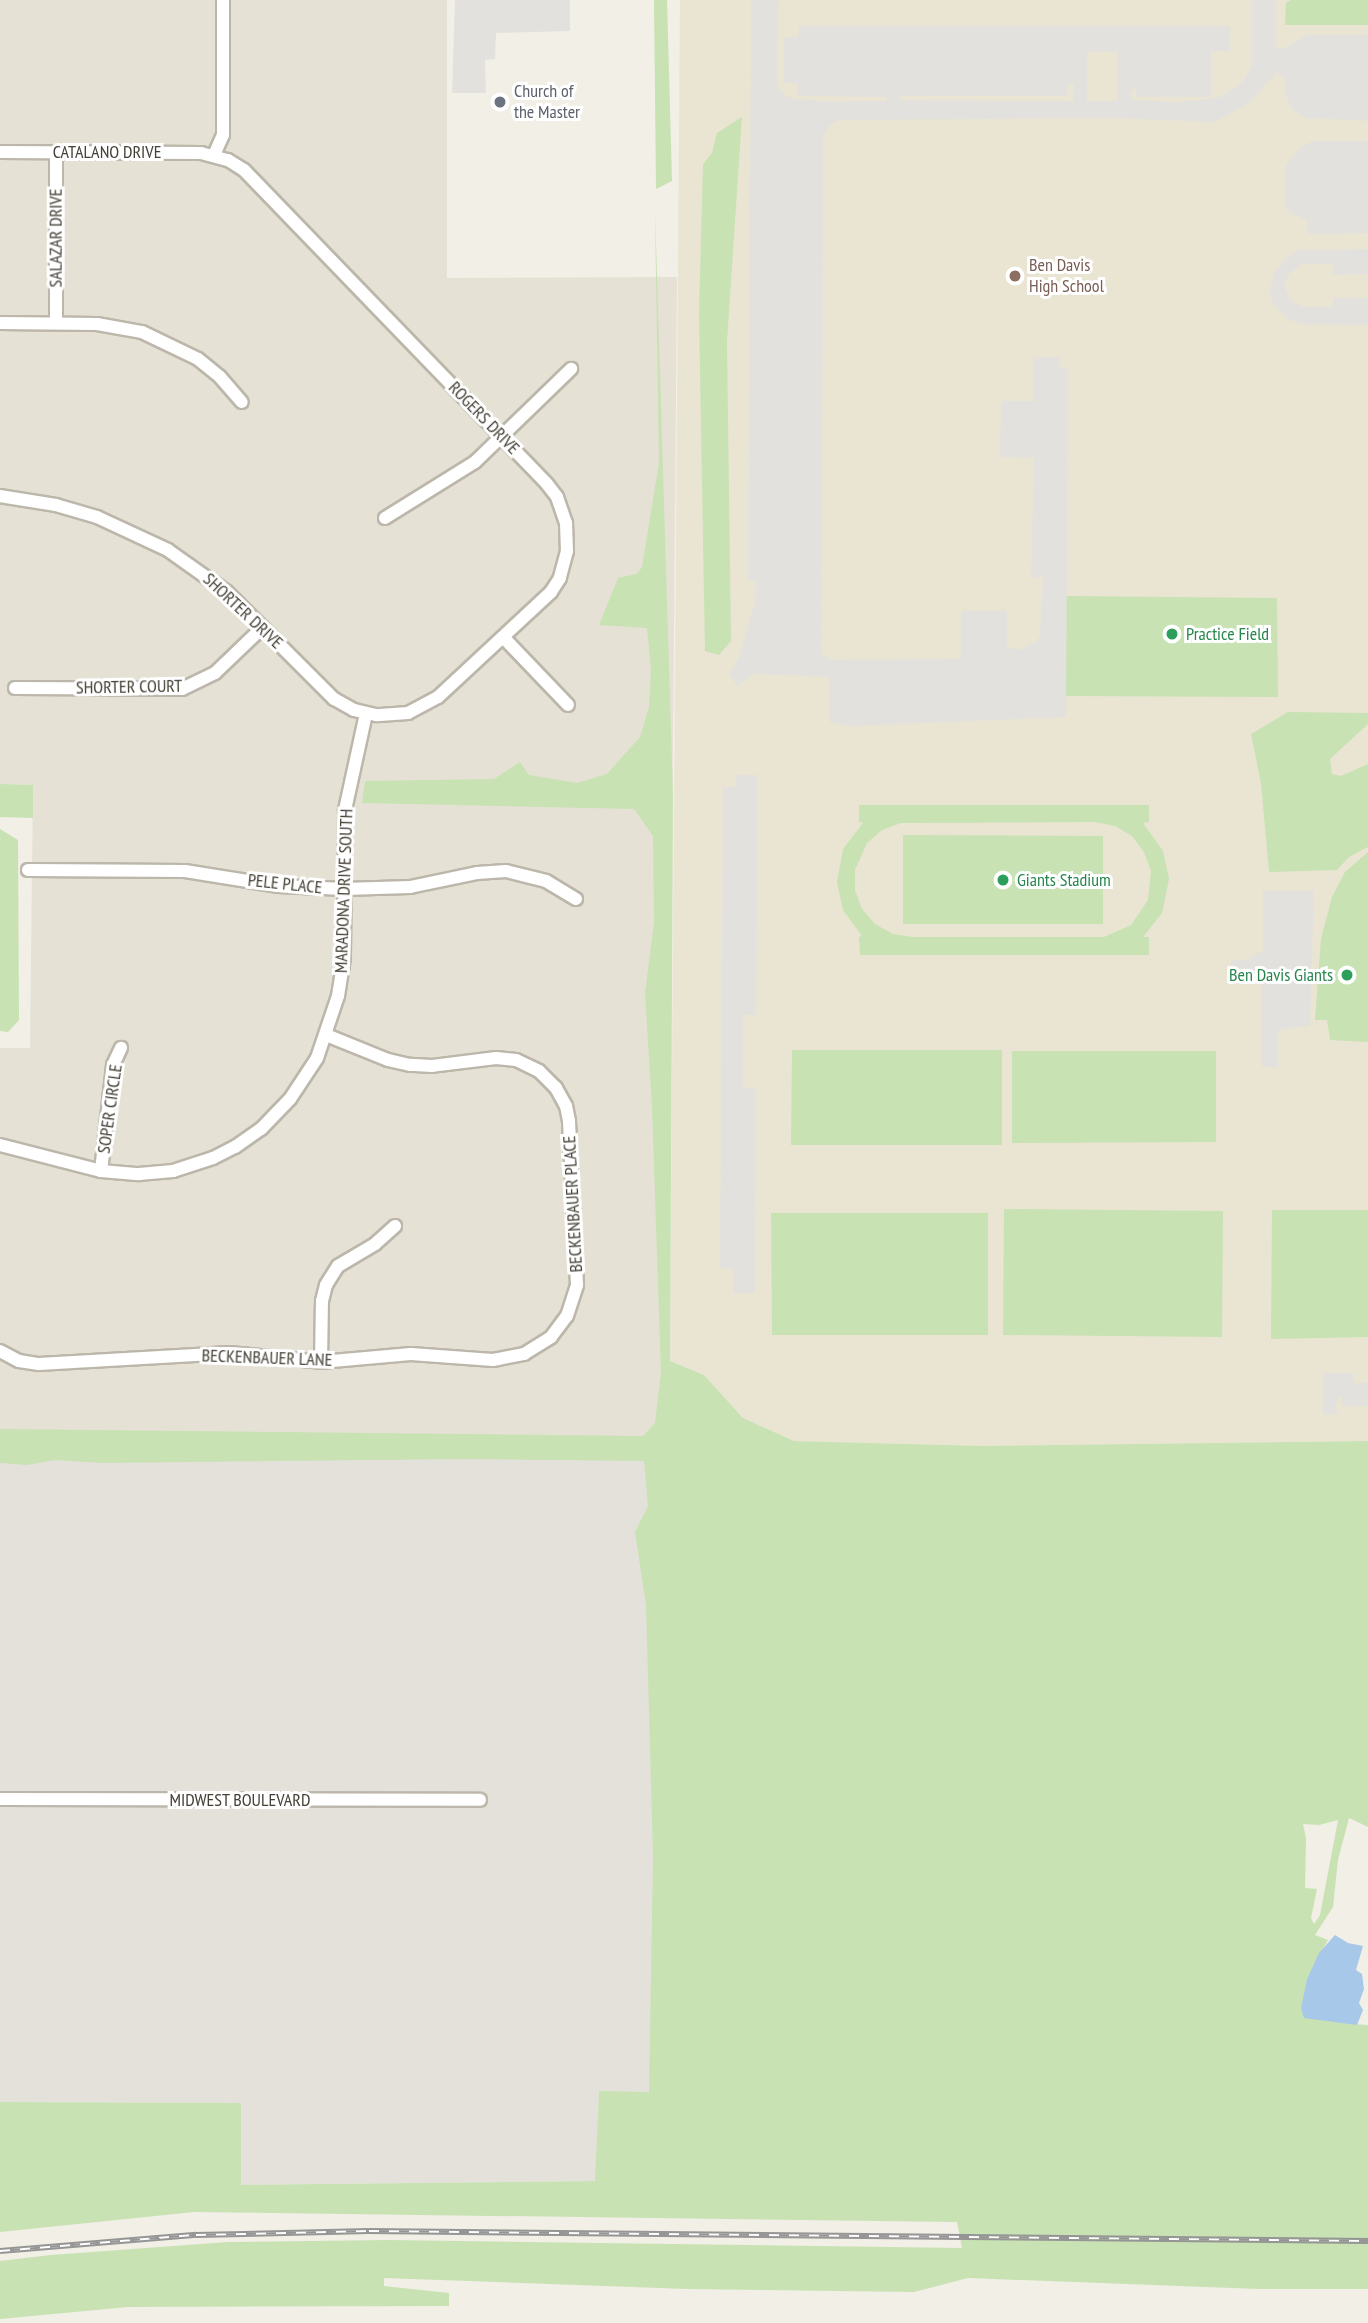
<!DOCTYPE html>
<style>
body{margin:0}
#map{position:relative;width:1368px;height:2323px;overflow:hidden;background:#f1efe6;font-family:"PT Sans Narrow",sans-serif}
div>[style]{position:absolute}
[style*='--x']{left:calc(var(--x)*1px);top:calc(var(--y)*1px);width:calc(var(--w)*1px);rotate:calc(var(--a)*1deg)}
.residential>*{inset:0;background:#e5e1d5}
.industrial>*{inset:0;background:#e4e1db}
.education>*{inset:0;background:#e9e5d2}
.green>*{inset:0;background:#c8e2b3}
.parking>*{inset:0;background:#e3e1de}
.water>*{inset:0;background:#a8c8e9}
.roads{filter:drop-shadow(2px 0 #bcb7aa) drop-shadow(-2px 0 #bcb7aa) drop-shadow(0 2px #bcb7aa) drop-shadow(0 -2px #bcb7aa)}
.minor>*{height:12px;margin:-6px;padding:0 6px;transform-origin:6px;border-radius:6px;background:#fff}
.rail>*{height:6px;margin-top:-3px;transform-origin:0;background:repeating-linear-gradient(90deg,#fff 0 10px,#959595 0 20px);box-sizing:border-box;border-block:2px solid #959595}
.dots>*{width:19px;height:19px;translate:-50% -50%;box-sizing:border-box;border:4px solid #fff;border-radius:50%}
span{translate:-50% -50%;white-space:nowrap;text-align:center;line-height:1.15;-webkit-text-stroke:6px #fff;paint-order:stroke}
.worship-label{font-size:18px;color:#5b616d}
.left{translate:0 -50%;text-align:left}
.street-label{font-size:18px;color:#444036}
.education-label{font-size:18px;color:#785e54}
.leisure-label{font-size:18px;color:#27864d}
.right{translate:-100% -50%;text-align:right}
</style>
<div id="map">
<div class="residential">
<i style="clip-path:polygon(0 0,447px 0,447px 278px,677px 277px,667px 1445px,0 1440px,0 1048px,30px 1048px,33px 785px,0 784px)"></i>
</div>
<div class="industrial">
<i style="clip-path:polygon(0 1440px,667px 1445px,665px 2093px,599px 2092px,596px 2181px,240px 2185px,241px 2103px,0 2102px)"></i>
</div>
<div class="education">
<i style="clip-path:polygon(680px 0,1368px 0,1368px 1441px,984px 1446px,794px 1441px,743px 1418px,704px 1375px,670px 1361px)"></i>
</div>
<div class="green">
<i style="clip-path:polygon(654px 0,667px 0,672px 181px,656px 189px)"></i>
<i style="clip-path:polygon(1291px 0,1368px 0,1368px 25px,1285px 25px,1286px 3px)"></i>
<i style="clip-path:polygon(742px 117px,727px 342px,731px 641px,719px 655px,705px 651px,699px 314px,703px 164px,712px 153px,717px 133px)"></i>
<i style="clip-path:polygon(evenodd,655px 211px,673px 796px,670px 1361px,704px 1375px,743px 1418px,794px 1441px,984px 1446px,1368px 1441px,1368px 1827px,1349px 1818px,1338px 1860px,1333px 1907px,1315px 1935px,1328px 1940px,1313px 1966px,1351px 2024px,1368px 2025px,1368px 2289px,1259px 2289px,968px 2278px,914px 2292px,687px 2289px,384px 2278px,384px 2286px,449px 2293px,449px 2306px,128px 2307px,0 2319px,0 2261px,51px 2255px,228px 2242px,388px 2240px,962px 2248px,957px 2222px,194px 2212px,0 2232px,0 2102px,241px 2103px,241px 2185px,595px 2181px,599px 2091px,649px 2092px,653px 1857px,646px 1605px,635px 1532px,648px 1506px,644px 1461px,468px 1459px,103px 1463px,55px 1460px,27px 1465px,0 1463px,0 1429px,643px 1436px,655px 1423px,661px 1373px,652px 1107px,645px 993px,654px 922px,653px 836px,634px 809px,362px 803px,365px 781px,494px 779px,520px 762px,529px 775px,577px 783px,607px 774px,640px 737px,649px 707px,651px 670px,647px 628px,599px 625px,618px 578px,637px 574px,642px 567px,659px 463px,655px 211px,1338px 1820px,1320px 1915px,1314px 1924px,1311px 1918px,1317px 1889px,1305px 1888px,1306px 1838px,1303px 1824px,1319px 1825px,1338px 1820px)"></i>
<i style="clip-path:polygon(1066px 596px,1277px 598px,1278px 697px,1065px 696px)"></i>
<i style="clip-path:polygon(1288px 712px,1368px 713px,1368px 724px,1330px 759px,1332px 774px,1341px 776px,1368px 764px,1368px 847px,1349px 857px,1337px 870px,1269px 872px,1261px 783px,1251px 734px)"></i>
<i style="clip-path:polygon(0 784px,33px 785px,33px 818px,0 817px)"></i>
<i style="clip-path:polygon(evenodd,859px 805px,1149px 805px,1149px 822px,1143px 823px,1163px 851px,1169px 879px,1162px 913px,1143px 937px,1149px 937px,1149px 955px,860px 955px,859px 937px,862px 936px,843px 910px,837px 882px,843px 849px,863px 823px,859px 822px,859px 805px,901px 823px,1095px 822px,1115px 826px,1132px 836px,1144px 852px,1151px 871px,1148px 900px,1131px 925px,1104px 937px,912px 937px,893px 934px,875px 924px,862px 909px,855px 890px,855px 870px,867px 843px,882px 830px,901px 823px)"></i>
<i style="clip-path:polygon(0 829px,18px 840px,19px 1020px,8px 1032px,0 1031px)"></i>
<i style="clip-path:polygon(903px 835px,1103px 836px,1103px 924px,903px 924px)"></i>
<i style="clip-path:polygon(1368px 852px,1368px 1042px,1330px 1040px,1327px 1020px,1315px 1020px,1321px 939px,1332px 897px,1345px 872px)"></i>
<i style="clip-path:polygon(792px 1050px,1002px 1050px,1002px 1145px,791px 1145px)"></i>
<i style="clip-path:polygon(1012px 1051px,1216px 1051px,1216px 1142px,1012px 1143px)"></i>
<i style="clip-path:polygon(1004px 1209px,1223px 1211px,1222px 1337px,1003px 1335px)"></i>
<i style="clip-path:polygon(1272px 1210px,1368px 1210px,1368px 1337px,1271px 1339px)"></i>
<i style="clip-path:polygon(771px 1213px,988px 1213px,988px 1335px,772px 1335px)"></i>
</div>
<div class="parking">
<i style="clip-path:polygon(455px 0,570px 0,570px 31px,496px 33px,495px 59px,485px 60px,486px 93px,452px 93px)"></i>
<i style="clip-path:polygon(evenodd,751px 0,778px 0,777px 84px,784px 94px,794px 99px,823px 101px,886px 101px,886px 97px,797px 96px,797px 83px,784px 83px,784px 37px,798px 37px,799px 26px,1230px 26px,1230px 51px,1211px 51px,1211px 97px,1136px 97px,1136px 87px,1131px 92px,1131px 100px,1179px 102px,1221px 97px,1242px 83px,1252px 65px,1252px 0,1276px 0,1276px 48px,1285px 49px,1307px 35px,1368px 35px,1368px 121px,1306px 118px,1293px 110px,1286px 96px,1284px 76px,1276px 73px,1248px 104px,1214px 122px,1113px 118px,840px 120px,830px 125px,823px 136px,822px 655px,831px 660px,961px 659px,961px 611px,1007px 611px,1007px 646px,1019px 650px,1036px 642px,1040px 635px,1043px 577px,1031px 578px,1034px 458px,1000px 457px,1001px 401px,1033px 401px,1033px 357px,1060px 357px,1060px 368px,1068px 368px,1066px 717px,853px 726px,830px 723px,830px 677px,753px 674px,737px 686px,729px 674px,738px 660px,756px 599px,756px 581px,748px 581px,751px 0,1087px 52px,1118px 52px,1117px 101px,1087px 101px,1087px 52px,751px 0,1067px 83px,1074px 84px,1073px 101px,900px 100px,901px 96px,1067px 96px,1067px 83px)"></i>
<i style="clip-path:polygon(1313px 141px,1368px 141px,1368px 233px,1307px 234px,1307px 220px,1290px 213px,1285px 206px,1286px 164px,1301px 147px)"></i>
<i style="clip-path:polygon(1368px 249px,1368px 274px,1333px 275px,1333px 264px,1302px 264px,1288px 275px,1285px 287px,1291px 301px,1304px 307px,1333px 307px,1333px 298px,1368px 298px,1368px 325px,1302px 324px,1289px 320px,1273px 304px,1270px 293px,1273px 274px,1286px 258px,1300px 250px)"></i>
<i style="clip-path:polygon(736px 775px,758px 775px,756px 1015px,743px 1015px,743px 1088px,756px 1089px,755px 1293px,733px 1293px,733px 1269px,720px 1268px,723px 787px,735px 787px)"></i>
<i style="clip-path:polygon(1263px 891px,1314px 891px,1310px 1026px,1282px 1029px,1277px 1036px,1277px 1067px,1262px 1067px,1262px 983px,1248px 968px,1231px 968px,1231px 960px,1248px 960px,1263px 950px)"></i>
<i style="clip-path:polygon(1323px 1373px,1353px 1373px,1354px 1383px,1368px 1383px,1368px 1406px,1343px 1406px,1341px 1396px,1336px 1402px,1335px 1410px,1339px 1415px,1323px 1414px)"></i>
</div>
<div class="water">
<i style="clip-path:polygon(1335px 1935px,1348px 1943px,1363px 1946px,1356px 1970px,1362px 1974px,1364px 1989px,1359px 2003px,1363px 2010px,1357px 2025px,1304px 2018px,1301px 2008px,1307px 1979px,1319px 1953px)"></i>
</div>
<div class="roads">
<div class="minor">
<i style="--x:0;--y:152;--w:201;--a:0.3"></i>
<i style="--x:201;--y:153;--w:28;--a:15"></i>
<i style="--x:228;--y:160;--w:19;--a:32"></i>
<i style="--x:244;--y:170;--w:436;--a:46"></i>
<i style="--x:547;--y:484;--w:16;--a:52"></i>
<i style="--x:557;--y:497;--w:28;--a:71"></i>
<i style="--x:566;--y:523;--w:28;--a:88"></i>
<i style="--x:567;--y:551;--w:28;--a:105"></i>
<i style="--x:560;--y:578;--w:17;--a:123"></i>
<i style="--x:551;--y:592;--w:154;--a:137.1"></i>
<i style="--x:438;--y:697;--w:34;--a:152"></i>
<i style="--x:408;--y:713;--w:32;--a:176"></i>
<i style="--x:376;--y:715;--w:23;--a:-167"></i>
<i style="--x:354;--y:710;--w:23;--a:-151"></i>
<i style="--x:334;--y:699;--w:151;--a:-135"></i>
<i style="--x:227;--y:592;--w:72;--a:-144.6"></i>
<i style="--x:168;--y:550;--w:78;--a:-155.1"></i>
<i style="--x:97;--y:517;--w:43;--a:-163.7"></i>
<i style="--x:56;--y:505;--w:57;--a:-170.9"></i>
<i style="--x:214;--y:155;--w:22;--a:-66"></i>
<i style="--x:223;--y:135;--w:135;--a:-90"></i>
<i style="--x:0;--y:323;--w:97;--a:0.6"></i>
<i style="--x:97;--y:324;--w:46;--a:10.1"></i>
<i style="--x:142;--y:332;--w:62;--a:25.7"></i>
<i style="--x:198;--y:359;--w:28;--a:39"></i>
<i style="--x:220;--y:377;--w:33;--a:49"></i>
<i style="--x:56;--y:323;--w:171;--a:-90"></i>
<i style="--x:385;--y:518;--w:106;--a:-31.9"></i>
<i style="--x:475;--y:462;--w:134;--a:-44.1"></i>
<i style="--x:503;--y:637;--w:94;--a:46.3"></i>
<i style="--x:15;--y:688;--w:167;--a:0.3"></i>
<i style="--x:182;--y:689;--w:37;--a:-26"></i>
<i style="--x:215;--y:673;--w:66;--a:-43.8"></i>
<i style="--x:28;--y:870;--w:157;--a:0.4"></i>
<i style="--x:185;--y:871;--w:95;--a:9.1"></i>
<i style="--x:279;--y:886;--w:65;--a:2.6"></i>
<i style="--x:344;--y:889;--w:66;--a:-1.7"></i>
<i style="--x:410;--y:887;--w:68;--a:-11.8"></i>
<i style="--x:477;--y:873;--w:29;--a:-4"></i>
<i style="--x:506;--y:871;--w:41;--a:14"></i>
<i style="--x:546;--y:881;--w:35;--a:31"></i>
<i style="--x:0;--y:1145;--w:104;--a:14.4"></i>
<i style="--x:101;--y:1171;--w:38;--a:5"></i>
<i style="--x:139;--y:1174;--w:34;--a:-5"></i>
<i style="--x:173;--y:1171;--w:42;--a:-18"></i>
<i style="--x:213;--y:1158;--w:25;--a:-27"></i>
<i style="--x:235;--y:1147;--w:32;--a:-35"></i>
<i style="--x:261;--y:1129;--w:42;--a:-46"></i>
<i style="--x:290;--y:1099;--w:49;--a:-56.6"></i>
<i style="--x:317;--y:1058;--w:65;--a:-71.3"></i>
<i style="--x:338;--y:996;--w:38;--a:-81"></i>
<i style="--x:344;--y:958;--w:148;--a:-89.6"></i>
<i style="--x:345;--y:810;--w:98;--a:-77.7"></i>
<i style="--x:101;--y:1171;--w:107;--a:-83.5"></i>
<i style="--x:113;--y:1065;--w:19;--a:-65"></i>
<i style="--x:0;--y:1351;--w:21;--a:28"></i>
<i style="--x:19;--y:1361;--w:20;--a:9"></i>
<i style="--x:39;--y:1364;--w:191;--a:-3.3"></i>
<i style="--x:230;--y:1353;--w:91;--a:5.6"></i>
<i style="--x:321;--y:1362;--w:90;--a:-5.1"></i>
<i style="--x:411;--y:1354;--w:82;--a:4.2"></i>
<i style="--x:493;--y:1360;--w:32;--a:-11"></i>
<i style="--x:524;--y:1354;--w:32;--a:-32"></i>
<i style="--x:551;--y:1337;--w:26;--a:-53"></i>
<i style="--x:567;--y:1316;--w:33;--a:-72"></i>
<i style="--x:577;--y:1285;--w:164;--a:-92.8"></i>
<i style="--x:569;--y:1121;--w:15;--a:-101"></i>
<i style="--x:566;--y:1106;--w:21;--a:-119"></i>
<i style="--x:556;--y:1088;--w:24;--a:-135"></i>
<i style="--x:539;--y:1071;--w:25;--a:-154"></i>
<i style="--x:516;--y:1060;--w:20;--a:-174"></i>
<i style="--x:496;--y:1058;--w:64;--a:172.9"></i>
<i style="--x:432;--y:1066;--w:22;--a:-177"></i>
<i style="--x:410;--y:1065;--w:23;--a:-167"></i>
<i style="--x:388;--y:1060;--w:67;--a:-158"></i>
<i style="--x:321;--y:1362;--w:61;--a:-89.1"></i>
<i style="--x:322;--y:1301;--w:16;--a:-76"></i>
<i style="--x:326;--y:1285;--w:22;--a:-58"></i>
<i style="--x:338;--y:1266;--w:43;--a:-30.7"></i>
<i style="--x:375;--y:1244;--w:27;--a:-42"></i>
<i style="--x:0;--y:1799;--w:480;--a:0.1"></i>
</div>
</div>
<div class="rail">
<i style="--x:0;--y:2251;--w:197;--a:-4.7"></i>
<i style="--x:196;--y:2235;--w:173;--a:-1.3"></i>
<i style="--x:369;--y:2231;--w:999;--a:0.57"></i>
</div>
<div class="dots">
<i style="left:500px;top:102px;background:#6b7280"></i>
<i style="left:1015px;top:276px;background:#8d6e63"></i>
<i style="left:1172px;top:634px;background:#2e9e5b"></i>
<i style="left:1003px;top:880px;background:#2e9e5b"></i>
<i style="left:1347px;top:975px;background:#2e9e5b"></i>
</div>
<div class="worship-label">
<span class="left" style="left:514px;top:102px">Church of<br>the Master</span>
</div>
<div class="street-label">
<span style="left:107px;top:152px">CATALANO DRIVE</span>
<span style="left:56px;top:238px;rotate:-90deg">SALAZAR DRIVE</span>
<span style="left:484px;top:418px;rotate:46deg">ROGERS DRIVE</span>
<span style="left:243px;top:611px;rotate:43deg">SHORTER DRIVE</span>
<span style="left:129px;top:687px;rotate:-1deg">SHORTER COURT</span>
<span style="left:285px;top:884px;rotate:6deg">PELE PLACE</span>
<span style="left:344px;top:891px;rotate:-88deg">MARADONA DRIVE SOUTH</span>
<span style="left:110px;top:1109px;rotate:-82deg">SOPER CIRCLE</span>
<span style="left:573px;top:1204px;rotate:-93deg">BECKENBAUER PLACE</span>
<span style="left:267px;top:1358px;rotate:2deg">BECKENBAUER LANE</span>
<span style="left:240px;top:1800px">MIDWEST BOULEVARD</span>
</div>
<div class="education-label">
<span class="left" style="left:1029px;top:276px">Ben Davis<br>High School</span>
</div>
<div class="leisure-label">
<span class="left" style="left:1186px;top:634px">Practice Field</span>
<span class="left" style="left:1017px;top:880px">Giants Stadium</span>
<span class="right" style="left:1333px;top:975px">Ben Davis Giants</span>
</div>
</div>
